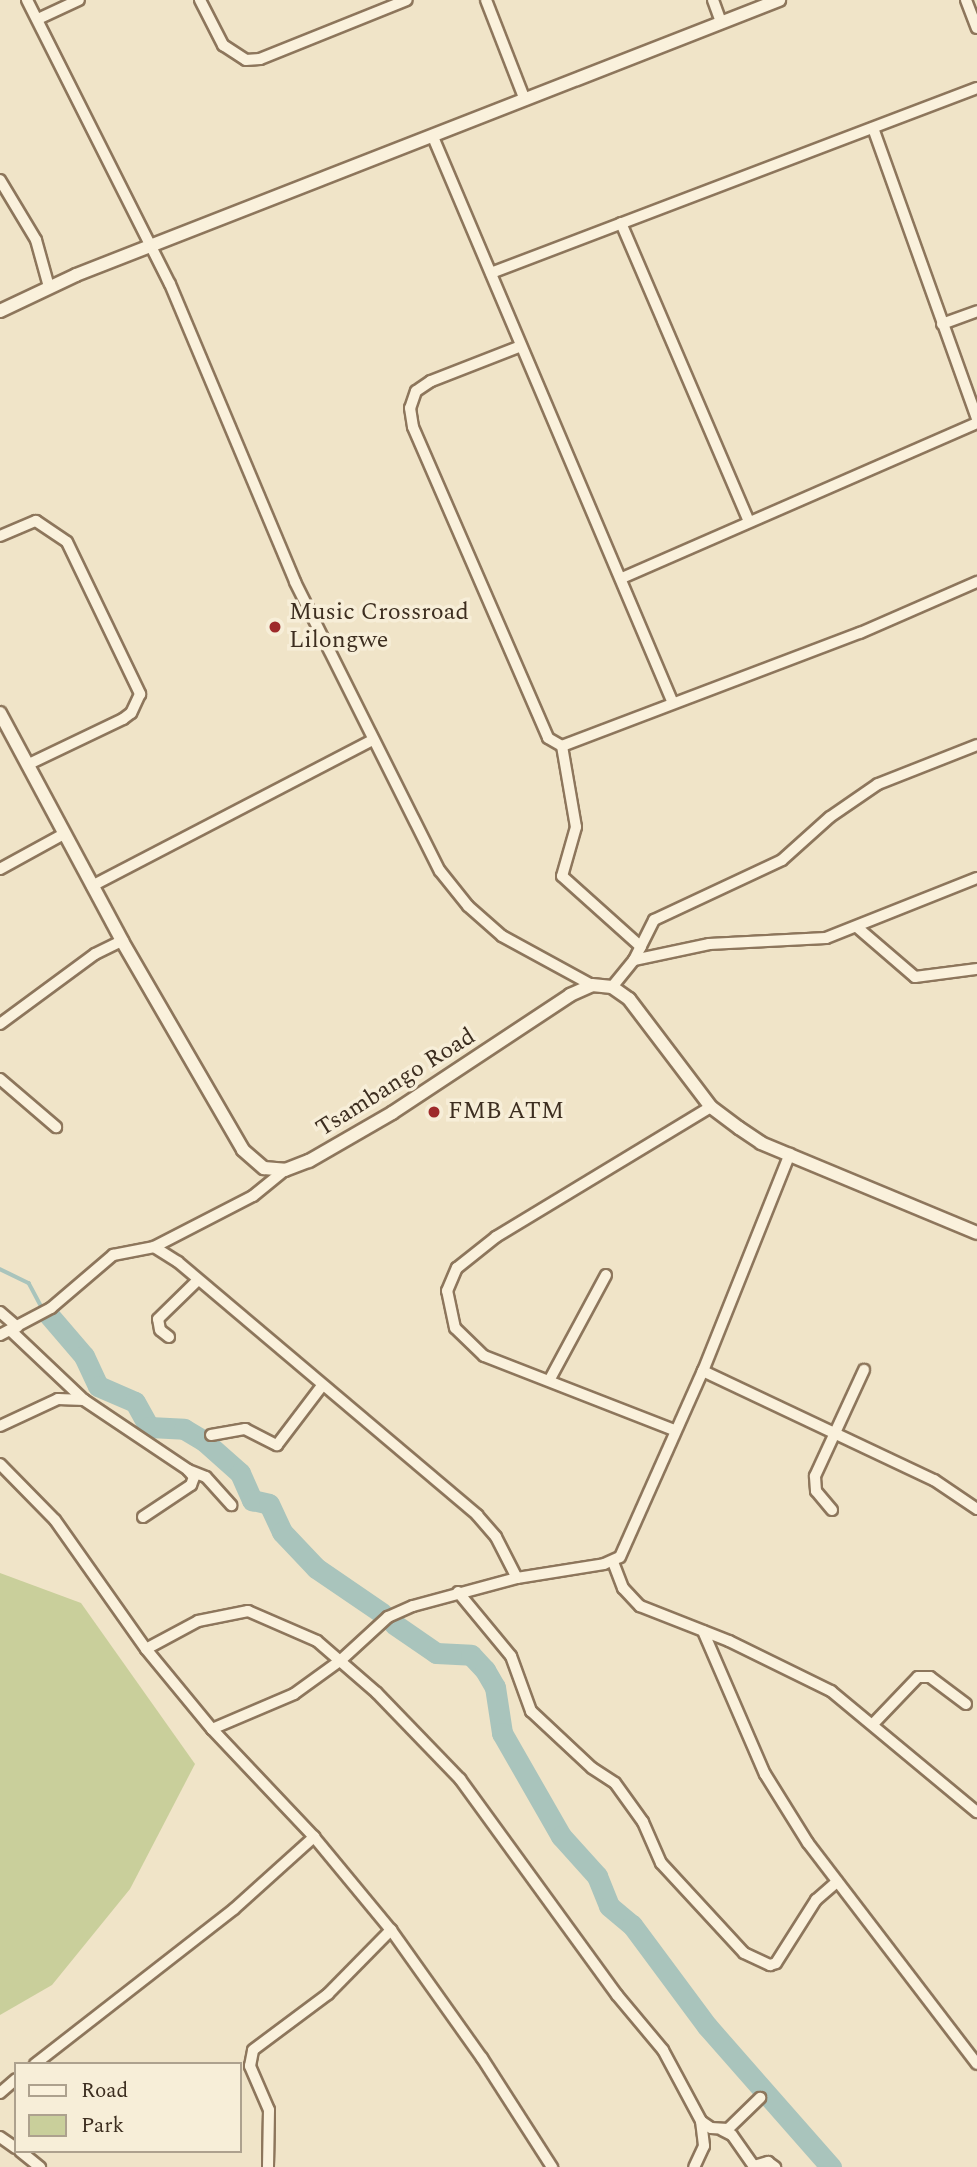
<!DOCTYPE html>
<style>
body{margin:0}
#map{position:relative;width:977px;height:2167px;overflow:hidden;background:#f0e4c8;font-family:Spectral,serif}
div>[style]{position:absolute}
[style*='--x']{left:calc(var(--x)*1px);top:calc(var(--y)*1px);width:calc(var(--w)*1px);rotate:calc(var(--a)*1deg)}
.green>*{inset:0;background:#c9cf9b}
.stream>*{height:3.5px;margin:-1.75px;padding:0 1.75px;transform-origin:1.75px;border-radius:1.75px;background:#a9c4bc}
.river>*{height:21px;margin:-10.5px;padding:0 10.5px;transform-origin:10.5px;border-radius:10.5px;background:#a9c4bc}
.roads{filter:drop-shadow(2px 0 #8d765c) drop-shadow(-2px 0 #8d765c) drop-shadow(0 2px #8d765c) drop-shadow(0 -2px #8d765c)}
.minor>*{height:10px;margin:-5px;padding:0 5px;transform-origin:5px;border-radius:5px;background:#faf1dc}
.tertiary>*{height:12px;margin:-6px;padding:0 6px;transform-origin:6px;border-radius:6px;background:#faf1dc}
.dots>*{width:19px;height:19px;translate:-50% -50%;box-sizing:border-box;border:4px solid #f7eed8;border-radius:50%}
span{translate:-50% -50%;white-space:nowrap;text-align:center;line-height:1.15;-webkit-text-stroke:7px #f7eed8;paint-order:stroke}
.poi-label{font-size:24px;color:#3d2e20}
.left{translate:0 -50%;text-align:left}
.street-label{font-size:24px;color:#3d2e20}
.legend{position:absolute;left:14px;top:2062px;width:228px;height:91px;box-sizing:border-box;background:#f7eed8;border:2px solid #ada18e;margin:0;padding:9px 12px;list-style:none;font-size:21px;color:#3d2e20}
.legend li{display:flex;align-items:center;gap:14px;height:35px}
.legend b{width:35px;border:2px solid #ada18e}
</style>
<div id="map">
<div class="green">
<i style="clip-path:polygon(0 1573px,81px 1603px,195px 1764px,130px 1889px,52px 1985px,0 2015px)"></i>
</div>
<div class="stream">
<i style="--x:0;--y:1269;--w:32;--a:26"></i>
<i style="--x:29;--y:1283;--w:30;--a:62"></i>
</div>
<div class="river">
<i style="--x:48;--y:1314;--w:55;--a:49.4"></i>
<i style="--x:84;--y:1356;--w:33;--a:65"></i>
<i style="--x:98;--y:1386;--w:40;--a:23.4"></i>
<i style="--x:135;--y:1402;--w:29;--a:61"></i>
<i style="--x:149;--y:1427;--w:35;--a:3"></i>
<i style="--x:184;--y:1429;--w:23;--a:31"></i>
<i style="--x:204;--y:1441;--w:48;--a:41.6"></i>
<i style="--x:240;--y:1473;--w:30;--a:66"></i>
<i style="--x:252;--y:1500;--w:17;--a:13"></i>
<i style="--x:269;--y:1504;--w:31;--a:65"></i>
<i style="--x:282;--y:1532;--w:50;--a:46.6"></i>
<i style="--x:316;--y:1568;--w:80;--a:34.3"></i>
<i style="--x:394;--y:1624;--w:51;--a:34.6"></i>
<i style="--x:436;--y:1653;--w:35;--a:3"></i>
<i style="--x:471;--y:1655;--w:21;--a:47"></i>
<i style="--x:485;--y:1670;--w:20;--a:60"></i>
<i style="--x:495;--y:1687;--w:47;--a:81.3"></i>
<i style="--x:502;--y:1733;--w:119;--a:60.2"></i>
<i style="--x:561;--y:1836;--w:54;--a:48"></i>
<i style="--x:597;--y:1876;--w:32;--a:68"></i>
<i style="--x:609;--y:1906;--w:30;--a:40"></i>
<i style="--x:632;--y:1925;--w:126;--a:53.4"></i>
<i style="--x:707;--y:2026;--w:188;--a:48.7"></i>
</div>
<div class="roads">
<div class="minor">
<i style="--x:27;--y:0;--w:318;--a:63.3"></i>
<i style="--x:170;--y:284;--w:323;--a:67.2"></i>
<i style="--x:295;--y:582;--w:323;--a:63.4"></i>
<i style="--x:440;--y:871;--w:45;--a:51.3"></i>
<i style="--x:468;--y:906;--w:45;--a:41.4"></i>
<i style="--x:502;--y:936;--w:102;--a:28.6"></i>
<i style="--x:200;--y:0;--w:51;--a:62.9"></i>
<i style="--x:223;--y:45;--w:27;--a:33"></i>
<i style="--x:246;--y:60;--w:14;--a:-4"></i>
<i style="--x:260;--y:59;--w:158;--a:-21.9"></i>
<i style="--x:486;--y:0;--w:107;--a:68.7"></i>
<i style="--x:713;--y:0;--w:23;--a:70"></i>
<i style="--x:966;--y:0;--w:30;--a:69"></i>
<i style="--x:38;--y:19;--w:45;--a:-24.9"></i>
<i style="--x:873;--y:128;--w:308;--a:70.3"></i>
<i style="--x:433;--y:137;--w:613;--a:67.03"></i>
<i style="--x:0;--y:180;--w:70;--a:59"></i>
<i style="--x:36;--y:240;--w:49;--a:74.5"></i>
<i style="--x:621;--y:223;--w:323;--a:66.8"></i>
<i style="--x:491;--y:273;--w:520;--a:-20.84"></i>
<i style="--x:942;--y:324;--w:37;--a:-20"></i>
<i style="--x:521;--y:346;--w:97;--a:158.7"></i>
<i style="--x:431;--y:381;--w:18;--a:146"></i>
<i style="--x:416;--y:391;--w:18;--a:109"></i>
<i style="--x:410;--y:408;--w:19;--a:81"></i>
<i style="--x:413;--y:427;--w:339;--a:66.5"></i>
<i style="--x:548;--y:738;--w:16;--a:30"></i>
<i style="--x:562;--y:746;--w:319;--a:-20.8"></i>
<i style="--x:860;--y:633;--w:128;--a:-23.6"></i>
<i style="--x:0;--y:536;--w:39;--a:-23"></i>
<i style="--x:36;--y:521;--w:37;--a:34"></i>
<i style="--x:67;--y:542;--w:169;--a:64.3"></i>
<i style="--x:140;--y:694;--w:21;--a:115"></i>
<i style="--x:131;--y:713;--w:10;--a:143"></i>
<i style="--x:123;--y:719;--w:106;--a:154.4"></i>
<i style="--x:622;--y:578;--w:387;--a:-23.6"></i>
<i style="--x:562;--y:746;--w:82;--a:80.2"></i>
<i style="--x:576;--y:827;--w:51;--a:105.9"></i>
<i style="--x:562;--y:876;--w:106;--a:41.9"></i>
<i style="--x:0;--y:869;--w:73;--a:-28.7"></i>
<i style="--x:92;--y:886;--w:317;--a:-27.5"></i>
<i style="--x:858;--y:928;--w:75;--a:40.7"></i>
<i style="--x:915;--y:977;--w:63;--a:-7.4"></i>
<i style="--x:634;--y:960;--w:77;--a:-12"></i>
<i style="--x:709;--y:944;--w:117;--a:-2.9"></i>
<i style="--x:826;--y:938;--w:162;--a:-21.7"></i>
<i style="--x:612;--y:987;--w:35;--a:-51"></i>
<i style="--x:634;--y:960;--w:45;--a:-63.4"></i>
<i style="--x:654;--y:920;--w:141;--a:-25.1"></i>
<i style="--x:782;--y:860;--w:64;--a:-41.9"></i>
<i style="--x:830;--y:817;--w:58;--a:-34.5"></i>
<i style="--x:878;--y:784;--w:106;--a:-21.5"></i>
<i style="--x:0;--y:1024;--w:118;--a:-36.4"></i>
<i style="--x:95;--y:954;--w:30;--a:-26"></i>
<i style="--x:0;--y:1079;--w:74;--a:40.6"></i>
<i style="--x:154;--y:1247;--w:28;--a:32"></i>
<i style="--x:178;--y:1262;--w:392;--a:40.2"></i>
<i style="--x:477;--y:1515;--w:29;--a:49"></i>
<i style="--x:496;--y:1537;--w:46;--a:62.9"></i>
<i style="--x:0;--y:1312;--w:23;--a:41"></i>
<i style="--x:10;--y:1330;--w:102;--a:43.4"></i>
<i style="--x:84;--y:1400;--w:125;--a:33.9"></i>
<i style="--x:188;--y:1470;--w:19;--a:21"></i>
<i style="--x:206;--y:1477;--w:38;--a:48"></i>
<i style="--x:0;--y:1335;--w:58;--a:-27.9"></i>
<i style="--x:51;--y:1308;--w:82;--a:-40.5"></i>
<i style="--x:113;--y:1255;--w:42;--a:-11"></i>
<i style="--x:154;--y:1247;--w:111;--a:-27.3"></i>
<i style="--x:253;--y:1196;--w:41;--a:-39.1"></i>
<i style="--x:169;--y:1337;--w:11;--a:-142"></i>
<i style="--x:160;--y:1330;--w:11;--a:-100"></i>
<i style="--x:158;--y:1319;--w:56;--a:-44.3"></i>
<i style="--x:703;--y:1371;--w:255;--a:25.3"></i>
<i style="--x:934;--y:1480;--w:52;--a:34"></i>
<i style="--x:550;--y:1379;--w:118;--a:-61.7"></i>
<i style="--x:0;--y:1426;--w:64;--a:-25"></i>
<i style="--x:58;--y:1399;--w:26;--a:2"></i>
<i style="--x:674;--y:1430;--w:204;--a:-158.7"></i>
<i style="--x:484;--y:1356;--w:40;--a:-136"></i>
<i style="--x:455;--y:1328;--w:38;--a:-102"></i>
<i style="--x:447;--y:1291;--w:25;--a:-67"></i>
<i style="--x:457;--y:1268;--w:50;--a:-38.5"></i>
<i style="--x:496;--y:1237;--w:251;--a:-31.2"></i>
<i style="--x:211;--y:1435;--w:35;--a:-10"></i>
<i style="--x:245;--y:1429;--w:36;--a:27"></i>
<i style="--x:277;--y:1445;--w:73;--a:-52.8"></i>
<i style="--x:0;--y:1464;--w:78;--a:45.5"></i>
<i style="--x:55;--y:1520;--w:158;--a:54.8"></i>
<i style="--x:146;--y:1649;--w:104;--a:50.5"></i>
<i style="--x:212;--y:1729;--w:149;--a:46.6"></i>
<i style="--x:314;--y:1837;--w:121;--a:50.4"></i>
<i style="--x:391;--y:1930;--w:157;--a:54.6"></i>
<i style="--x:482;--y:2058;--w:130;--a:57.3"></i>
<i style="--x:832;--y:1510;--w:25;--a:-130"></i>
<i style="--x:816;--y:1491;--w:15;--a:-94"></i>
<i style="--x:815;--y:1476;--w:117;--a:-65.2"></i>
<i style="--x:143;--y:1517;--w:58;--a:-33.7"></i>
<i style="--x:191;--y:1485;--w:9;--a:-69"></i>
<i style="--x:194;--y:1477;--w:9;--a:-131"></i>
<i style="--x:613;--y:1562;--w:28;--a:69"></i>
<i style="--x:623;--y:1588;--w:25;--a:47"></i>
<i style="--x:640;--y:1606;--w:96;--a:21.5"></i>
<i style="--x:729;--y:1641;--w:114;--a:26.1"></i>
<i style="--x:831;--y:1691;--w:190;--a:39.7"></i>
<i style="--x:458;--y:1592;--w:83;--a:50.4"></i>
<i style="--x:511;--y:1656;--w:59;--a:70"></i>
<i style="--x:531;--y:1711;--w:83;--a:43.1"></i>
<i style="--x:592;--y:1768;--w:27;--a:33"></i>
<i style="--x:615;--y:1783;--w:48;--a:54.3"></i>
<i style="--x:643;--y:1822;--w:45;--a:66.3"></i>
<i style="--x:661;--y:1863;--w:122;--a:47.3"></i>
<i style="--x:744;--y:1953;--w:29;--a:25"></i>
<i style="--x:770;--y:1965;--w:6;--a:-18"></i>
<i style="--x:776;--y:1963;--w:75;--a:-57.6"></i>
<i style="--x:816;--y:1900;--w:28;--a:-41"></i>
<i style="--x:703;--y:1631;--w:156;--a:66.6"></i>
<i style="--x:765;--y:1774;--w:81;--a:58.1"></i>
<i style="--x:808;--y:1843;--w:278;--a:52.6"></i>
<i style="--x:146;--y:1649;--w:59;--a:-28.3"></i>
<i style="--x:198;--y:1621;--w:51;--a:-11.3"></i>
<i style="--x:248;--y:1611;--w:75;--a:23.5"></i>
<i style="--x:317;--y:1641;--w:79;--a:40.9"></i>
<i style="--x:377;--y:1693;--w:120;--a:46"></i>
<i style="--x:460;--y:1779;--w:267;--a:54"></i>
<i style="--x:617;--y:1995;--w:72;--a:50.1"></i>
<i style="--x:663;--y:2050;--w:81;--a:61.8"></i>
<i style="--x:701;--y:2121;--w:25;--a:83"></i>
<i style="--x:704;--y:2146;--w:23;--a:115"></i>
<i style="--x:873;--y:1724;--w:65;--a:-46.2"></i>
<i style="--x:918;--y:1677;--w:12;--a:0"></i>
<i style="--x:930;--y:1677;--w:45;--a:36.9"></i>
<i style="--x:212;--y:1729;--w:89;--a:-23.1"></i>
<i style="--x:294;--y:1694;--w:58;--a:-35.9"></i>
<i style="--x:341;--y:1660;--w:64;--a:-42.5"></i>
<i style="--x:388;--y:1617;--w:27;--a:-24"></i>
<i style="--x:413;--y:1606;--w:108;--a:-15.1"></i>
<i style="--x:517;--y:1578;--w:88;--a:-9.1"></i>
<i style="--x:604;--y:1564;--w:17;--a:-24"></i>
<i style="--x:620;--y:1557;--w:204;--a:-66"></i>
<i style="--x:703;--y:1371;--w:234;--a:-68.2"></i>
<i style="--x:35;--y:2064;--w:252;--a:-37.9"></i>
<i style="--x:234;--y:1909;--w:108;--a:-42"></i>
<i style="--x:0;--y:2093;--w:21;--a:-41"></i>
<i style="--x:701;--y:2121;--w:12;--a:35"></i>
<i style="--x:711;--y:2128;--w:17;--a:3"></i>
<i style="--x:728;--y:2129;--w:45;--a:-44.1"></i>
<i style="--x:722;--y:2130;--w:11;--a:27"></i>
<i style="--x:732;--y:2135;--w:38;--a:55"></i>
<i style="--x:754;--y:2166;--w:15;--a:-16"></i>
<i style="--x:768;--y:2162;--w:9;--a:36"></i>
<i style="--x:0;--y:2137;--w:19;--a:35"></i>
<i style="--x:20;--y:2151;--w:26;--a:39"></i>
<i style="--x:268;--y:2167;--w:57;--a:-89"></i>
<i style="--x:269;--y:2110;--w:48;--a:-113.4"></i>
<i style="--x:250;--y:2066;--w:16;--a:-79"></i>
<i style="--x:253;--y:2050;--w:94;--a:-36.7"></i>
<i style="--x:328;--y:1994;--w:90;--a:-45.5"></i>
</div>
<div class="tertiary">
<i style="--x:0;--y:311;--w:84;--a:-25.3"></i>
<i style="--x:76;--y:275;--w:755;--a:-21.36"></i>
<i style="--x:0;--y:713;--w:259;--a:61.8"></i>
<i style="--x:122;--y:941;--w:241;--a:59.9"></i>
<i style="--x:243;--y:1150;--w:28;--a:41"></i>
<i style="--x:264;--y:1168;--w:21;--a:5"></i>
<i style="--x:285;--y:1170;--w:26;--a:-21"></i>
<i style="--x:309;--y:1161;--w:96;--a:-30"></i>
<i style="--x:392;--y:1113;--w:214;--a:-33.5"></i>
<i style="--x:570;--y:995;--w:24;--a:-24"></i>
<i style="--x:592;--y:985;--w:20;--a:6"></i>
<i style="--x:612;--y:987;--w:21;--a:35"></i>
<i style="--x:629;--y:999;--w:136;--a:52.8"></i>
<i style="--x:711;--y:1107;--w:35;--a:37"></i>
<i style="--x:739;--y:1128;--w:27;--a:34"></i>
<i style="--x:761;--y:1143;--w:234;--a:22.6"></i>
</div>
</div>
<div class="dots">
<i style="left:275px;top:627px;background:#9e2a2b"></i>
<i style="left:434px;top:1112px;background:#9e2a2b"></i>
</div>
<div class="poi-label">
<span class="left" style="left:289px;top:627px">Music Crossroad<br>Lilongwe</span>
<span class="left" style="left:448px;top:1112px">FMB ATM</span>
</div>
<div class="street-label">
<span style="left:396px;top:1083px;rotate:-32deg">Tsambango Road</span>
</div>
<ul class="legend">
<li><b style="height:9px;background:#faf1dc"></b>Road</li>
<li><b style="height:19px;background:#c9cf9b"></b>Park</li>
</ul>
</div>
